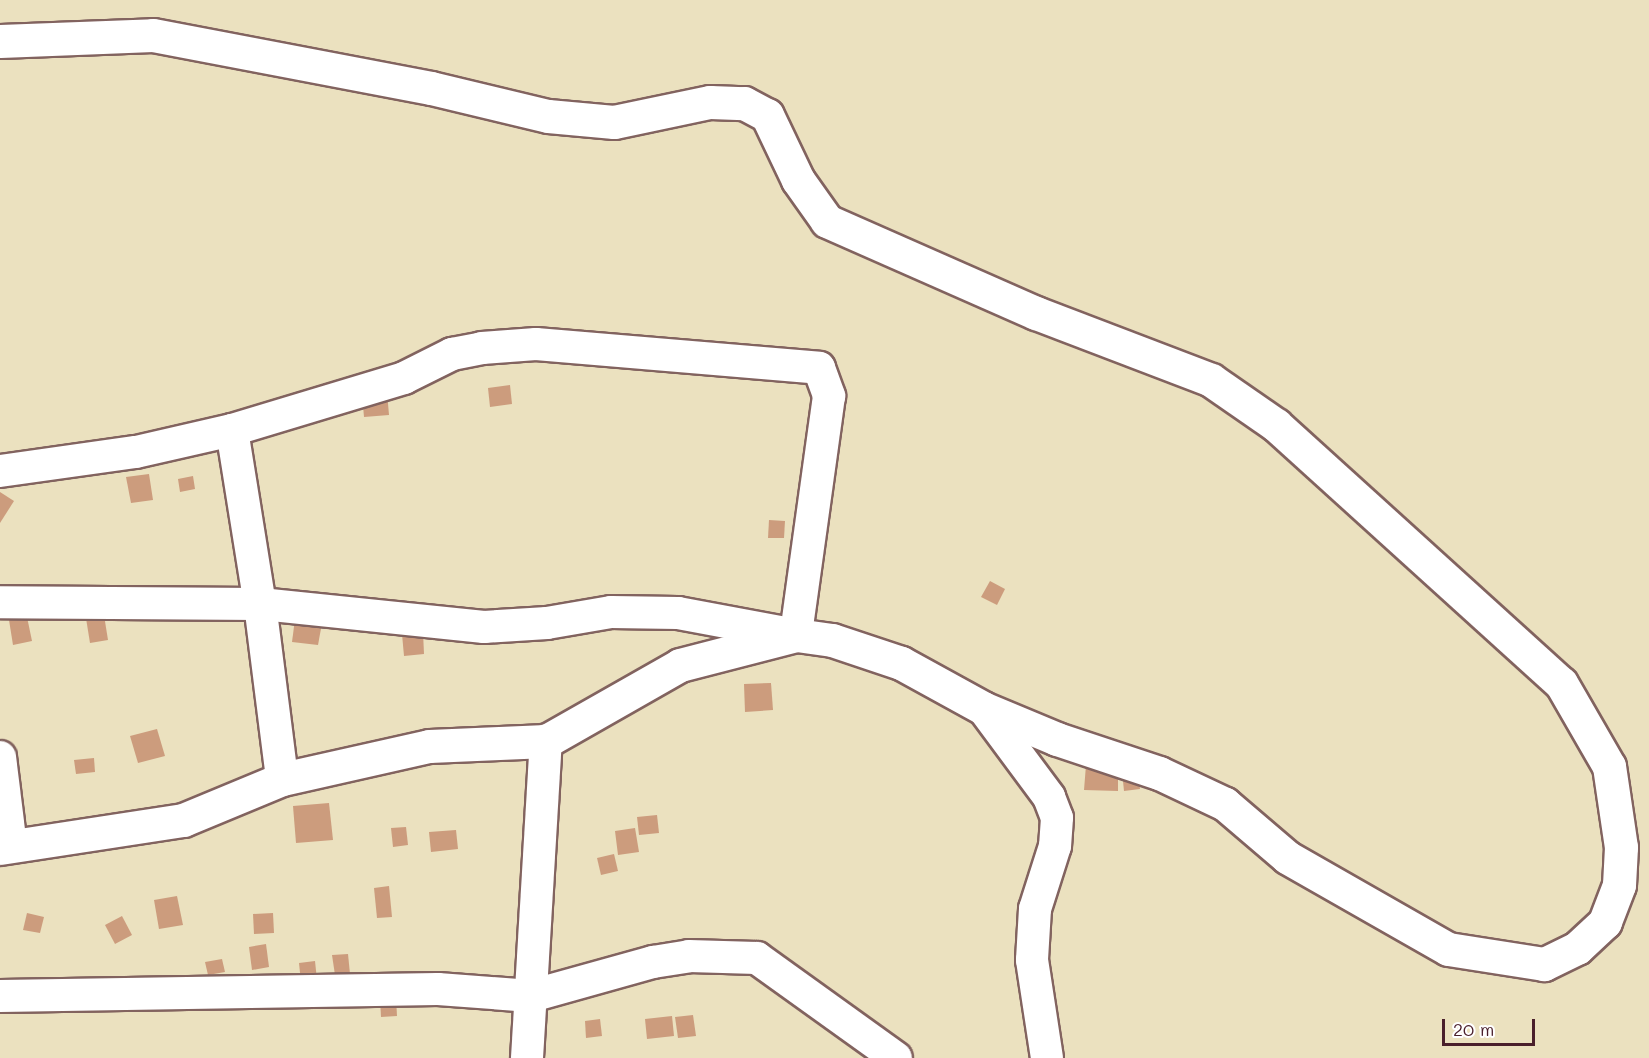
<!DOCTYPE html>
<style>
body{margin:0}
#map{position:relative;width:1649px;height:1058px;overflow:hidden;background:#ebe1bf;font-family:Mali,sans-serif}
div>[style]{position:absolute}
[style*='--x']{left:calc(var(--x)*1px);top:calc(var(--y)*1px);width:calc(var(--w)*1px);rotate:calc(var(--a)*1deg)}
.building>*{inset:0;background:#cc9c7d}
.roads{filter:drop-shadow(2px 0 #82635f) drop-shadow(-2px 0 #82635f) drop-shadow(0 2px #82635f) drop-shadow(0 -2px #82635f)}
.minor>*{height:32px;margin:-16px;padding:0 16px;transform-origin:16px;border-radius:16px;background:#fff}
.tertiary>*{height:33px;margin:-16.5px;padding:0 16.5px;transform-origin:16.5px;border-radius:16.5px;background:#fff}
span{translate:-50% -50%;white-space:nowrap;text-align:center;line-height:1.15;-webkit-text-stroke:5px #fff;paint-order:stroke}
.scale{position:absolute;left:1442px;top:1019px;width:93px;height:27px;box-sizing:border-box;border:3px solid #4a1f2b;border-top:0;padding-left:8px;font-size:18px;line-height:21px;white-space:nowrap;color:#4a1f2b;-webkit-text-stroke:4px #fff;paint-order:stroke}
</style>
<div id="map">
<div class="building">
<i style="clip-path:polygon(510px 385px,512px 404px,490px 407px,488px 388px)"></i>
<i style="clip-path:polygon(387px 392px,389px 415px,364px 417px,362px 394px)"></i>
<i style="clip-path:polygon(149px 474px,153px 500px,131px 503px,126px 477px)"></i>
<i style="clip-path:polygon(193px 476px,195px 489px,180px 492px,178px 479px)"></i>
<i style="clip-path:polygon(0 492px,14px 501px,0 523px)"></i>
<i style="clip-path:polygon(769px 520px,785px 521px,784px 538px,768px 538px)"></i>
<i style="clip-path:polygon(990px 581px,1005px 589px,997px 605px,981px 597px)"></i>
<i style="clip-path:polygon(103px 609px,108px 640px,90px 643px,85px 612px)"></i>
<i style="clip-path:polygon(27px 617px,32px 641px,13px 645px,9px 620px)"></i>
<i style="clip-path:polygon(295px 619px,322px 623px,318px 645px,292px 642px)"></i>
<i style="clip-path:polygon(423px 632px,424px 654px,404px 656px,402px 634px)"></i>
<i style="clip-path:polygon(771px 683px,773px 710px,745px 712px,744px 684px)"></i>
<i style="clip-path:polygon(157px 729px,165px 756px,138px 763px,130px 736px)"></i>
<i style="clip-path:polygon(94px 758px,95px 772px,76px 774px,74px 760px)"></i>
<i style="clip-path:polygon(1086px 765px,1103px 766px,1103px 772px,1118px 773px,1118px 791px,1084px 790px)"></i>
<i style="clip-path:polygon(1137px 769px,1140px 789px,1124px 791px,1122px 771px)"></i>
<i style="clip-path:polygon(329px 803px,333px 840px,296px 843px,293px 806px)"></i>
<i style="clip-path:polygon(657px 815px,659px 833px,639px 835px,637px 817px)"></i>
<i style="clip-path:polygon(406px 827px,408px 845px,393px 847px,391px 828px)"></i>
<i style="clip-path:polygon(635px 828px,639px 852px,618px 855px,615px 831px)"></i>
<i style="clip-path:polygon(456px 830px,458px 849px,431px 852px,429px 832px)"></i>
<i style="clip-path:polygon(614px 854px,618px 871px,601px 875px,597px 858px)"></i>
<i style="clip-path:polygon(389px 886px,392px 917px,377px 918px,374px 888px)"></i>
<i style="clip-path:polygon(177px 896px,183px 925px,159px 929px,154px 900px)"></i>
<i style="clip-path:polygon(27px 913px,44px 917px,40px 933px,23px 930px)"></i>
<i style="clip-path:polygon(273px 913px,274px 933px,254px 934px,253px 914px)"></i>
<i style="clip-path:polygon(122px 916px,132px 935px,115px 944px,105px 925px)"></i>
<i style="clip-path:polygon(266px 944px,269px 967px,252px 970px,249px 947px)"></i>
<i style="clip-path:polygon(348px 954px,350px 974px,335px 975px,332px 955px)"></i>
<i style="clip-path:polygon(222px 959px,225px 972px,208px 975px,205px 962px)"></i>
<i style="clip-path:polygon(315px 961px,317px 980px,301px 982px,299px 963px)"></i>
<i style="clip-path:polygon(396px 997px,397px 1016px,381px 1017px,380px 998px)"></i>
<i style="clip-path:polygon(693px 1015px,696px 1036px,678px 1038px,675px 1017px)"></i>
<i style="clip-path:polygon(672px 1016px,674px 1036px,647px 1039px,645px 1019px)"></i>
<i style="clip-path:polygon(600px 1019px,602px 1036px,586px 1038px,585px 1021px)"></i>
</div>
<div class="roads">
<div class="minor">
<i style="--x:232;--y:430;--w:176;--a:80.9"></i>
<i style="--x:260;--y:604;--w:176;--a:82.8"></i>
<i style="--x:0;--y:471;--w:137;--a:-8"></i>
<i style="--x:136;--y:452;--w:98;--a:-12.9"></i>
<i style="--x:232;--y:430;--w:180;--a:-16.8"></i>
<i style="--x:404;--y:378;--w:54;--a:-26.6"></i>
<i style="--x:452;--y:354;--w:31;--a:-11"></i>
<i style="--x:482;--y:348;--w:54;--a:-4.2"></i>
<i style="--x:536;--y:344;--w:284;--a:4.8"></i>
<i style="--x:819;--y:368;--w:30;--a:70"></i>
<i style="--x:829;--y:396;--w:241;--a:97.9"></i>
<i style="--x:796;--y:635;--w:120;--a:-169.4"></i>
<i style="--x:678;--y:613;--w:67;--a:-179.1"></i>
<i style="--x:611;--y:612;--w:65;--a:170.2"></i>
<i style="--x:547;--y:623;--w:63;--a:176.4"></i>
<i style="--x:484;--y:627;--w:225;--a:-174.1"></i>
<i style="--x:260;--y:604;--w:260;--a:-179.6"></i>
<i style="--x:983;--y:708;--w:111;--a:53.4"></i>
<i style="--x:1049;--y:797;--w:22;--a:69"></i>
<i style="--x:1057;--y:818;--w:28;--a:94"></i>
<i style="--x:1055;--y:846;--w:66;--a:107.6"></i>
<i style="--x:1035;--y:909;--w:51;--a:93.4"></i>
<i style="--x:1032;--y:960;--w:99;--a:81.3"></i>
<i style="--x:0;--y:757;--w:90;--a:83"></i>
<i style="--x:0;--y:996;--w:438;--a:-0.9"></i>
<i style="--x:438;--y:989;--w:93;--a:4.3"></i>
<i style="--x:531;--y:996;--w:127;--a:-15.6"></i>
<i style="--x:653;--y:962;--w:36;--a:-9"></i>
<i style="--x:689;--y:956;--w:68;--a:1.7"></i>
<i style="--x:757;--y:958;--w:171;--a:35.7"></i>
<i style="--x:527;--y:1058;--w:318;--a:-86.6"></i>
</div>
<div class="tertiary">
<i style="--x:0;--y:41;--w:153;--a:-2.2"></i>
<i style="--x:153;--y:35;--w:283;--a:10.8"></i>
<i style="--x:431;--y:88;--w:120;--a:13.5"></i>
<i style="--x:548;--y:116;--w:66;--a:5.2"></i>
<i style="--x:614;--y:122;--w:98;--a:-11.8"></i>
<i style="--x:710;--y:102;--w:34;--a:2"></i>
<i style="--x:744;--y:103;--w:26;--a:28"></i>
<i style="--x:767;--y:115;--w:72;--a:64.5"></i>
<i style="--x:798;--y:180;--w:50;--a:54.7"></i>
<i style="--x:827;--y:221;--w:228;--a:23.8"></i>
<i style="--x:1036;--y:313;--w:187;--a:20.9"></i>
<i style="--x:1211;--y:380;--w:79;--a:34.7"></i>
<i style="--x:1276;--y:425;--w:384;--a:42.2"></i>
<i style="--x:1561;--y:683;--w:96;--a:60"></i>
<i style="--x:1609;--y:766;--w:82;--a:81.6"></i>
<i style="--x:1621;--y:847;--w:38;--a:93"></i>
<i style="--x:1619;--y:885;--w:40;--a:111"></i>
<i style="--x:1605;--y:922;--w:38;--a:137"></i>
<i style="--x:1577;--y:948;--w:37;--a:154"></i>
<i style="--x:1544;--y:964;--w:97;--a:-171.1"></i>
<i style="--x:1448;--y:949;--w:185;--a:-150.3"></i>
<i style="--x:1287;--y:857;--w:82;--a:-139.5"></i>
<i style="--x:1225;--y:804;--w:73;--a:-154.8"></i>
<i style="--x:1159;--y:773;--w:108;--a:-161.6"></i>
<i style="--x:1057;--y:739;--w:80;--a:-157.3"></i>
<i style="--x:983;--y:708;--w:94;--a:-151.2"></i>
<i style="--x:901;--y:663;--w:73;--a:-161.6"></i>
<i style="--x:832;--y:640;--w:36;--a:-172"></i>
<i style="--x:796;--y:635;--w:120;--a:165.5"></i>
<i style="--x:680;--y:665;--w:154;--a:150.4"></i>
<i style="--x:546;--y:741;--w:117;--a:177.6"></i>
<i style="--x:429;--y:746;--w:151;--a:167.3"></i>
<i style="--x:282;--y:779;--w:107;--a:157.5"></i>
<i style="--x:183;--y:820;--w:185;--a:171.3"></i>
</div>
</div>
<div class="scale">20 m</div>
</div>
